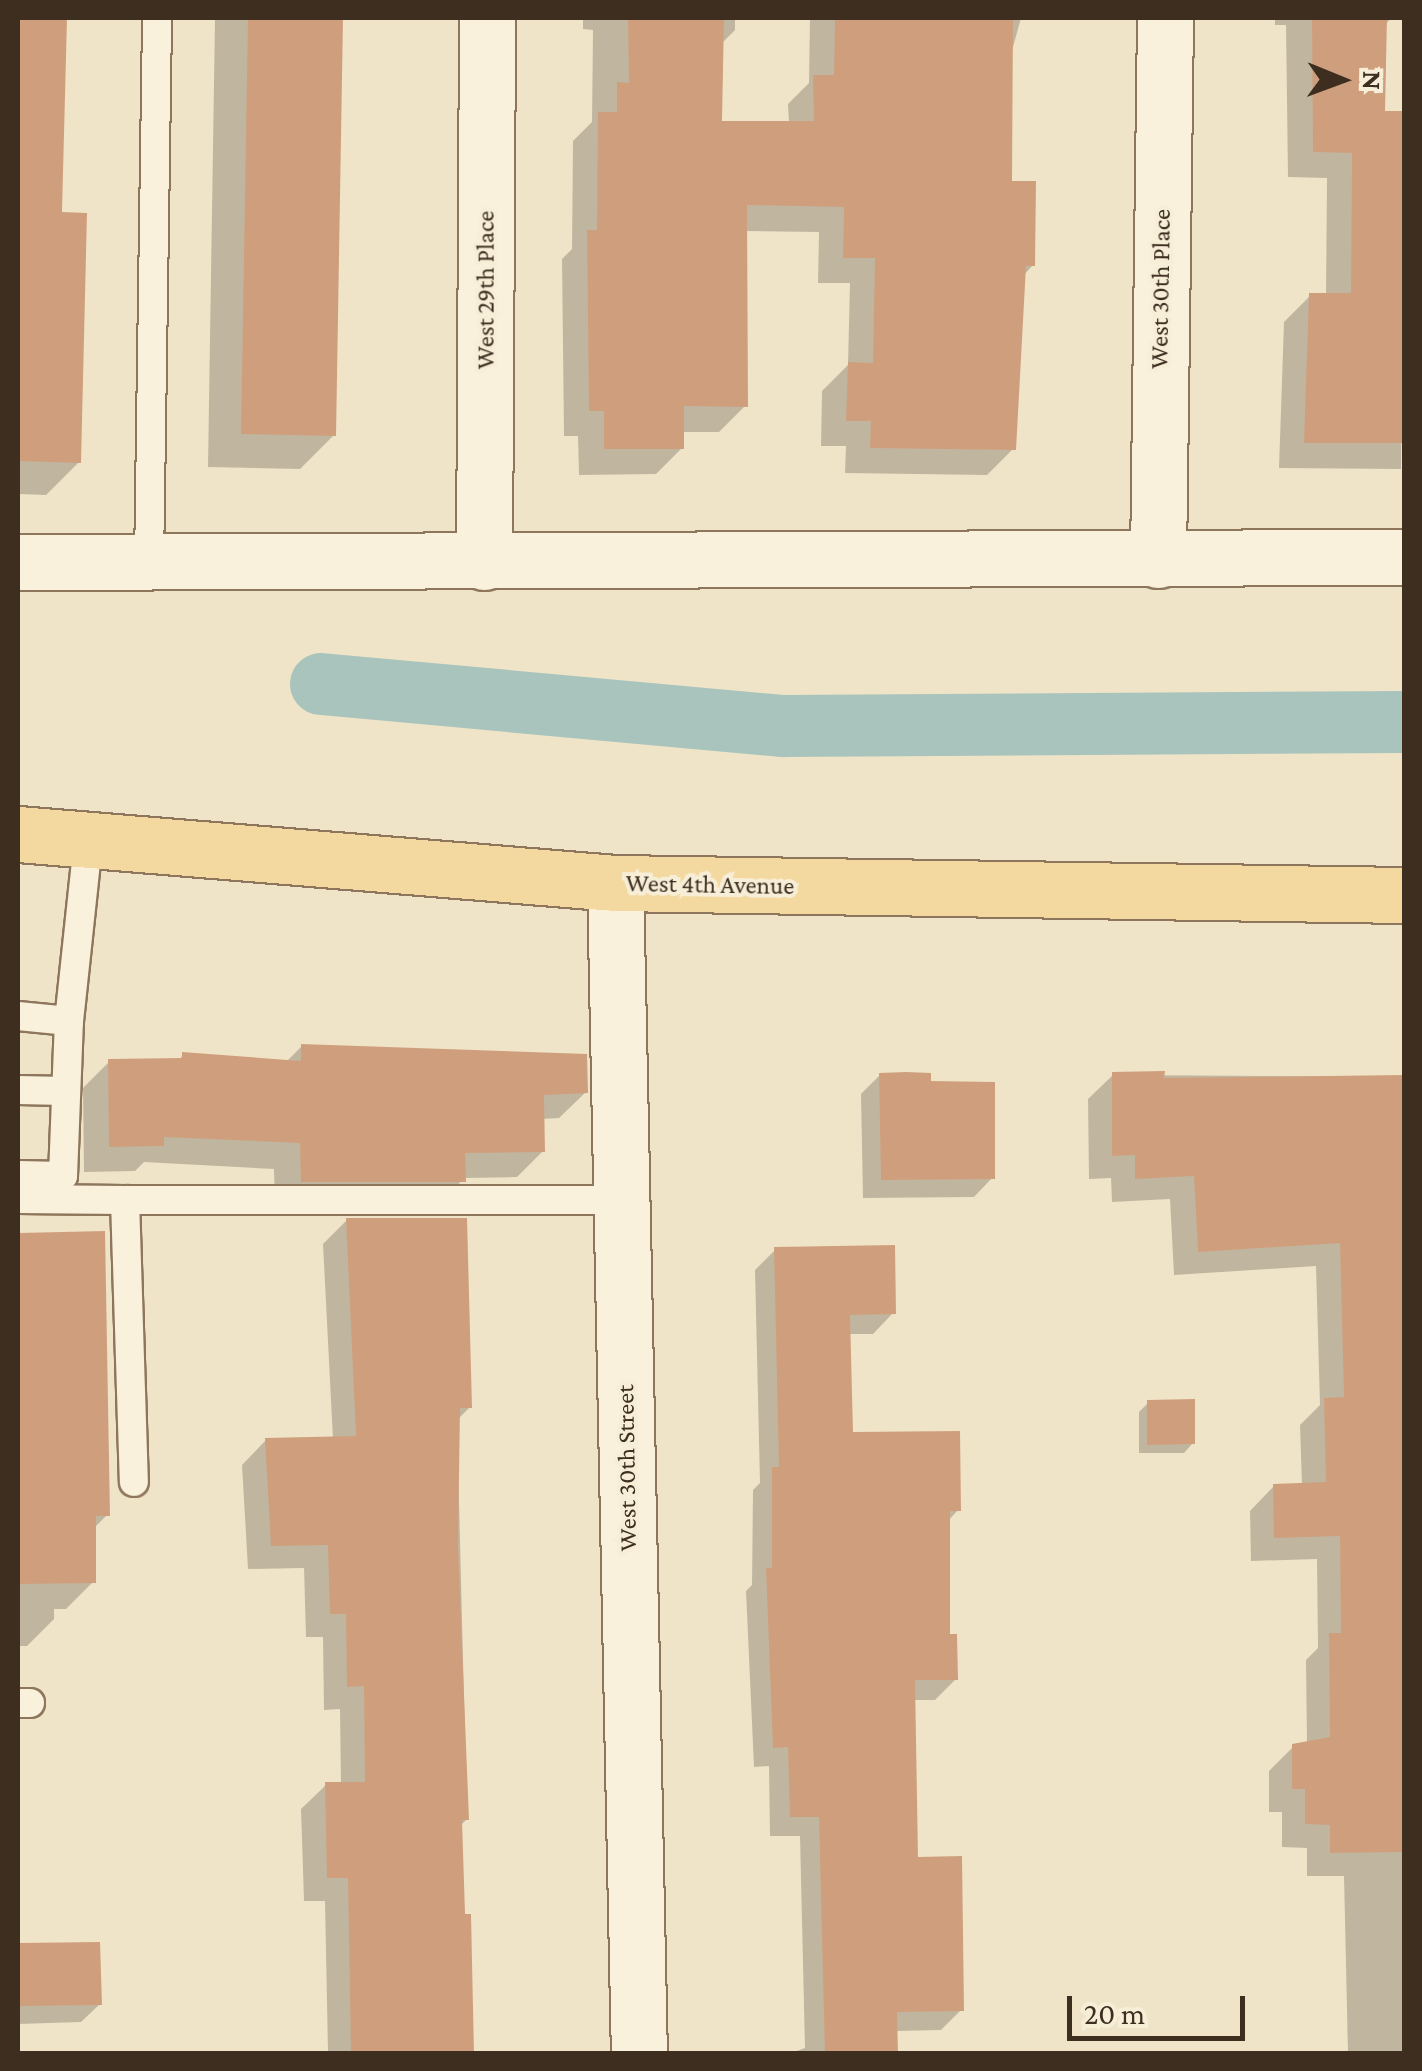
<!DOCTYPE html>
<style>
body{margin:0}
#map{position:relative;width:1422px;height:2071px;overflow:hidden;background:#f0e4c8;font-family:"Crimson Pro",serif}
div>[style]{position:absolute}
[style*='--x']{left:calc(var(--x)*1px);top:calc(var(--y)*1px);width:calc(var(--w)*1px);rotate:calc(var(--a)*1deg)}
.shadow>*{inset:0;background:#0003}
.canal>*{height:62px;margin:-31px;padding:0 31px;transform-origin:31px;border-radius:31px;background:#a9c4bc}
.building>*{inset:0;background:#cf9f7d}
.roads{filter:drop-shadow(2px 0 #8d765c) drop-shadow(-2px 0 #8d765c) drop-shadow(0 2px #8d765c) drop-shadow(0 -2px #8d765c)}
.lane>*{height:28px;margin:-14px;padding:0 14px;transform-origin:14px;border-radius:14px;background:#faf1dc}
.street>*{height:55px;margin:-27.5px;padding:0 27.5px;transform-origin:27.5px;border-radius:27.5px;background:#faf1dc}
.primary>*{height:55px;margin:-27.5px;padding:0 27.5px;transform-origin:27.5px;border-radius:27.5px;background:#f3d9a0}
span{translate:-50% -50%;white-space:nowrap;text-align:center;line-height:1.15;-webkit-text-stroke:8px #f7eed8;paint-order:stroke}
.street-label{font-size:25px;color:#3d2e20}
.frame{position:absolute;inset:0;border:20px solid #3d2e20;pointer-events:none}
.north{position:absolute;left:1292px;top:30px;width:100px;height:100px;-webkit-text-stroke:8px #f7eed8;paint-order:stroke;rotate:91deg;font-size:28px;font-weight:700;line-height:40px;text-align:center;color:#3d2e20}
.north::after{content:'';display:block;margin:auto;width:35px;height:45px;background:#3d2e20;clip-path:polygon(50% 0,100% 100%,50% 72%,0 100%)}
.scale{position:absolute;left:1067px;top:1996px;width:178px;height:45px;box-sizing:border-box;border:5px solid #3d2e20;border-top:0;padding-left:12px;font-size:30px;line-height:35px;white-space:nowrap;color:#3d2e20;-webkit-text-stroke:8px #f7eed8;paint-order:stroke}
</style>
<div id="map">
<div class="shadow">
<i style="clip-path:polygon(18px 18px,64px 18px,59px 214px,79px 462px,46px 495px,18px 494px)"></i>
<i style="clip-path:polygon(215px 18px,340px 18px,334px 435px,300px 469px,208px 467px)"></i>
<i style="clip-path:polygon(583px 18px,735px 18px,735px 30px,721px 44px,720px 123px,789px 123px,788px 104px,809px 83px,810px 18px,1021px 18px,1010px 58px,1010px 183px,1033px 265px,1023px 276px,1013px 449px,987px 475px,845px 473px,846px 446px,821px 446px,822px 391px,848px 365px,850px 283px,818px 283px,819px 232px,745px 231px,745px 406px,719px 432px,682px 432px,682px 448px,656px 474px,579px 475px,578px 436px,564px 436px,562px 259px,572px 249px,573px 141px,592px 122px,593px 30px,583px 29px)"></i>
<i style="clip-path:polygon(1275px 18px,1392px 18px,1384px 25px,1383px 113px,1404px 113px,1401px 469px,1279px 468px,1284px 322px,1310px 296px,1326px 296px,1327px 178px,1288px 177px,1286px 25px,1275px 25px)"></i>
<i style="clip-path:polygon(302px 1046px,586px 1092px,559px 1118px,542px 1119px,543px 1151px,517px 1177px,464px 1178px,437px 1208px,275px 1208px,274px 1169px,144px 1162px,135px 1171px,84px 1172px,83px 1088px,109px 1062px,178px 1061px,183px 1055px,286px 1062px)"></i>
<i style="clip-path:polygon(880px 1075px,928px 1084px,992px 1178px,974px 1197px,863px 1198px,861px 1094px)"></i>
<i style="clip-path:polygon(1113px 1075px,1404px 1077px,1404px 2054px,1348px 2054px,1344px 1876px,1307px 1876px,1307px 1848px,1282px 1847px,1282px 1812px,1269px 1812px,1269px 1771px,1293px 1747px,1307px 1744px,1306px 1660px,1318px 1648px,1317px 1559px,1251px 1561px,1250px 1511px,1274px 1486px,1302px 1486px,1300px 1425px,1320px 1405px,1316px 1266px,1174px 1275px,1170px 1199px,1112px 1202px,1111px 1178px,1089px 1179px,1088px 1099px)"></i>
<i style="clip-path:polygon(347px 1220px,470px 1407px,457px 1420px,467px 1819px,460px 1826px,472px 2052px,493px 2054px,273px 2054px,328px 2053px,325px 1901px,304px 1901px,301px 1809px,326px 1785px,341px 1785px,340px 1709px,324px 1710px,323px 1637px,306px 1637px,304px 1568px,248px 1569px,242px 1465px,266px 1440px,333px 1439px,323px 1244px)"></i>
<i style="clip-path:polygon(102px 1234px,107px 1515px,93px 1529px,93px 1582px,66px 1609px,54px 1609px,54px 1619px,27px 1646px,18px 1646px,18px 1235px)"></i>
<i style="clip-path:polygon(775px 1250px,893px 1313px,873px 1334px,848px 1334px,851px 1435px,958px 1510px,947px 1522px,948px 1636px,956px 1679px,935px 1700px,913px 1700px,916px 1860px,961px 2010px,941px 2030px,895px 2031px,896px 2054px,788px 2054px,805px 2048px,800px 1836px,770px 1836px,769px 1766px,754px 1767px,746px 1591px,752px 1585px,753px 1490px,760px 1483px,755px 1270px)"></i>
<i style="clip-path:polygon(1148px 1403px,1193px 1443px,1184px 1453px,1139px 1453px,1139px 1412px)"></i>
<i style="clip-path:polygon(98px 1944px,100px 2004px,81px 2022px,18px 2024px,18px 1946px)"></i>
</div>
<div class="canal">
<i style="--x:321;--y:684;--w:465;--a:5.2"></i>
<i style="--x:784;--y:726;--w:620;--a:-0.37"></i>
</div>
<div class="building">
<i style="clip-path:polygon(18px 18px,67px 18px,62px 212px,87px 213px,81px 463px,18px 461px)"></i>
<i style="clip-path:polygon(248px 18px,343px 18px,336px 436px,241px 434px)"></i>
<i style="clip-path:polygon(628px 18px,724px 18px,722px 121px,814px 121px,813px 75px,834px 75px,835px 18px,1013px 18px,1012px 181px,1036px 181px,1035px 266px,1026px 266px,1016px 450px,870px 448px,871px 421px,846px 421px,848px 362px,873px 363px,875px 258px,843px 258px,844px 207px,747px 205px,748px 407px,684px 406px,684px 449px,604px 449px,604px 411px,589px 411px,587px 230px,597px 230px,598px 112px,617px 112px,617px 82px,629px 83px)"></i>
<i style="clip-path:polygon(1312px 18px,1387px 18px,1385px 111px,1404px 111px,1404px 443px,1304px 443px,1309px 293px,1351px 293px,1352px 153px,1313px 152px)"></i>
<i style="clip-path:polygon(301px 1044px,587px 1054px,588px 1093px,544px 1095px,545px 1152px,465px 1153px,466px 1182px,301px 1182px,300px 1143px,164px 1137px,164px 1146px,109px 1147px,108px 1059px,182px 1058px,182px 1052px,301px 1061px)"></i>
<i style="clip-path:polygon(1165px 1071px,1164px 1078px,1404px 1075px,1404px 1852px,1330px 1853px,1330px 1825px,1305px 1824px,1305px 1789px,1292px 1789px,1292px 1744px,1330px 1737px,1329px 1633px,1341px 1633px,1340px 1536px,1274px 1538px,1273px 1484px,1326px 1482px,1324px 1398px,1344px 1397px,1340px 1243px,1198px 1252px,1194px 1176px,1135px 1179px,1135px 1155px,1112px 1156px,1112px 1072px)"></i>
<i style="clip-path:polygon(906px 1072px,931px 1073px,931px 1081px,995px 1082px,995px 1179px,881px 1180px,879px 1073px)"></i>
<i style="clip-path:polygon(346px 1218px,467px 1218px,472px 1408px,460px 1408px,458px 1544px,469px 1820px,462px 1820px,465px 1914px,471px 1914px,474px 2054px,351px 2054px,348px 1878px,327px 1878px,325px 1782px,365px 1782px,364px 1686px,347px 1687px,346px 1614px,330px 1614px,328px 1545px,271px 1546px,265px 1438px,356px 1436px)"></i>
<i style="clip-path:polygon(105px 1231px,110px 1516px,96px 1516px,96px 1583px,18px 1584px,18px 1233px)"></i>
<i style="clip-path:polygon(895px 1245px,896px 1314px,850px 1315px,853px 1432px,960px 1431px,961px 1511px,950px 1511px,950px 1634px,957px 1634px,958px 1680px,915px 1680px,918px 1857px,962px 1856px,964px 2011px,897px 2012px,898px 2054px,825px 2054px,819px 1817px,790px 1817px,788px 1747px,773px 1748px,766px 1568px,772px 1568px,772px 1467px,779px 1467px,774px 1247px)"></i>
<i style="clip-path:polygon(1195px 1399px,1195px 1444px,1147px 1445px,1147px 1400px)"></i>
<i style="clip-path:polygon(100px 1942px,102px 2005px,18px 2006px,18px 1943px)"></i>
</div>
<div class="roads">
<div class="lane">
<i style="--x:149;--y:565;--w:547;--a:-89.16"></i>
<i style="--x:18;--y:1016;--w:51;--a:5.6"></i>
<i style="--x:18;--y:1090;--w:47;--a:1.2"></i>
<i style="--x:18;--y:1175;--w:45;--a:1.3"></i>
<i style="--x:63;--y:1176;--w:155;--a:-87.8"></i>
<i style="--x:69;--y:1021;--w:179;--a:-83.9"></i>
<i style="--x:18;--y:1199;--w:107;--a:0.5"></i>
<i style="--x:125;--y:1200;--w:282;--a:88.2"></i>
<i style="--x:125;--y:1200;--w:496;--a:0"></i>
<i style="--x:18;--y:1703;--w:12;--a:0"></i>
</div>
<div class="street">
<i style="--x:1158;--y:560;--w:542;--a:-89.26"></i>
<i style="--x:18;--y:562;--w:1386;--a:-0.21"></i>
<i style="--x:484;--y:562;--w:544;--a:-89.68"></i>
<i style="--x:615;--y:883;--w:1171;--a:88.83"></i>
</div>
<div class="primary">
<i style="--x:18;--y:834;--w:599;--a:4.69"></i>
<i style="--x:615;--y:883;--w:789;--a:0.87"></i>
</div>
</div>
<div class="street-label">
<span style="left:1161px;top:289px;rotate:-89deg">West 30th Place</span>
<span style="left:486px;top:290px;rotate:-90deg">West 29th Place</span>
<span style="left:710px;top:885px;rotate:1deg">West 4th Avenue</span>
<span style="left:627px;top:1468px;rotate:-91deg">West 30th Street</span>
</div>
<div class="frame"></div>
<div class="north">N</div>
<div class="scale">20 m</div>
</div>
